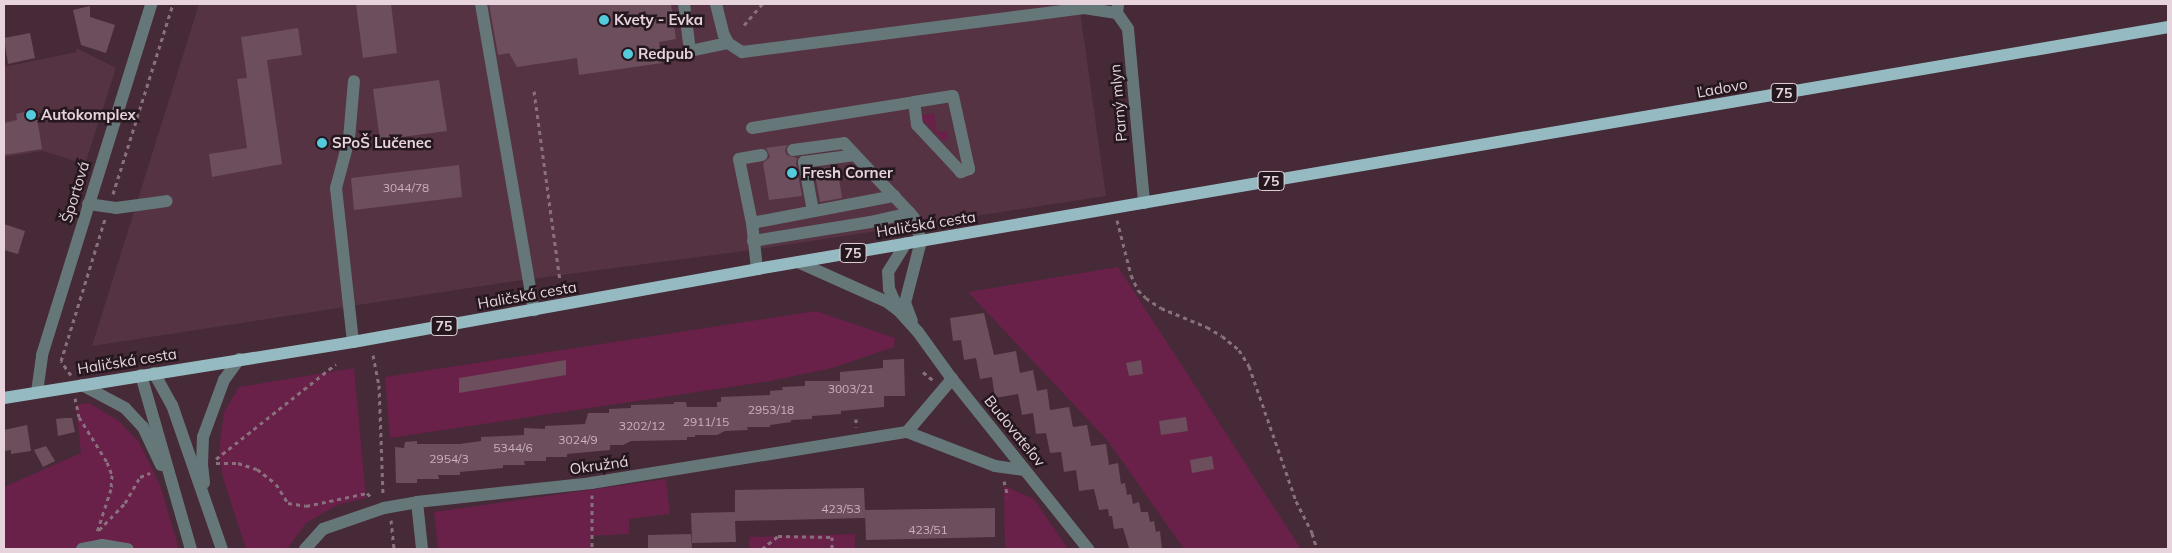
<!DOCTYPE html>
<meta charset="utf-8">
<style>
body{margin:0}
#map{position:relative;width:2172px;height:553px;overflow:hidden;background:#462a37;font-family:Mulish,sans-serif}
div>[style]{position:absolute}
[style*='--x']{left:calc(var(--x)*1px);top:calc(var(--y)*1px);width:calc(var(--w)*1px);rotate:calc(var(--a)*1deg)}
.built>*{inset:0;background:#553343}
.green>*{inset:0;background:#692049}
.building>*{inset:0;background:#6d4e5d}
.path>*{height:3px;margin-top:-1.5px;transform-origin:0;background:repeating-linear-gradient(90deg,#88707c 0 4px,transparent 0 8px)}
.minor>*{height:12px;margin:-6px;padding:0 6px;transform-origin:6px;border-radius:6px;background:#66777a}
.major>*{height:12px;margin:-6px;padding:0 6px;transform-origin:6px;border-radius:6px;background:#96bac1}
.dots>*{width:14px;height:14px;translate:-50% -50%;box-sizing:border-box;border:2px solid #24171d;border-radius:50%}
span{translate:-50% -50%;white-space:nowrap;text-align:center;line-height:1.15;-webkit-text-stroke:5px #24171d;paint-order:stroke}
.number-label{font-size:12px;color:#c8b2bc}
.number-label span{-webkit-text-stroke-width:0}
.shield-label span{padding:1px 4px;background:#24171d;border:1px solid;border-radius:4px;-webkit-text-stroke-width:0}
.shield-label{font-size:14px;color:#e6d3dc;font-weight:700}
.poi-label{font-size:15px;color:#e6d3dc;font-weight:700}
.left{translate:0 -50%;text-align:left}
.street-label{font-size:15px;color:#e6d3dc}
.frame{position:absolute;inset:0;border:5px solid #e6d3dc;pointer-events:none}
</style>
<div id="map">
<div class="built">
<i style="clip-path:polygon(199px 4px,1079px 4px,1106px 196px,759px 249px,508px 282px,92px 346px)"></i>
<i style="clip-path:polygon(76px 48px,116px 68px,85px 164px,43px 151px,4px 157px,4px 67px,77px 52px)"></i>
</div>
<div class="green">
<i style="clip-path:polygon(934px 113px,937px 132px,948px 131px,948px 139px,946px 141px,942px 140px,922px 119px,922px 115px)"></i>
<i style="clip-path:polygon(1118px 267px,1301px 549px,1184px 549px,1108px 441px,968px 292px)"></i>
<i style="clip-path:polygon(816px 311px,895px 338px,894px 347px,832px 368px,770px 381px,390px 438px,385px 377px)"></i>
<i style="clip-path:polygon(354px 368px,366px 498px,337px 505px,306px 523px,287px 549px,246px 549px,223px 478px,219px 451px,224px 412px,239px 387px)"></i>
<i style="clip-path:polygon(89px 403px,119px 421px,139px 442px,160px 485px,179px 549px,4px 549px,4px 487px,81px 453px,76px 405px)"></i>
<i style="clip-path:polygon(666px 479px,670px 514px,629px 519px,629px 534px,590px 536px,591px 549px,438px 549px,434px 512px)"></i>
<i style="clip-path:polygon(1004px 486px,1034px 499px,1068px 549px,1005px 549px)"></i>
<i style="clip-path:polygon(855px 534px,855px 549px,749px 549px,750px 537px)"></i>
</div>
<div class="building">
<i style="clip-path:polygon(356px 4px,391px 4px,397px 53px,363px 58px)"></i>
<i style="clip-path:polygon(489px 4px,671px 4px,676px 39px,659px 42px,662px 63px,579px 75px,577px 58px,517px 67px,509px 53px,498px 55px)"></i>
<i style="clip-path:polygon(90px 6px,90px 17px,115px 25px,106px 53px,81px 45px,73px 10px)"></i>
<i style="clip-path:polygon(298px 28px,302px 55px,267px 60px,282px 164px,212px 177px,209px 154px,247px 148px,237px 79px,247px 78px,241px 37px)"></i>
<i style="clip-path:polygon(30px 33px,35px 58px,8px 64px,4px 38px)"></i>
<i style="clip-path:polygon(439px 80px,447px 131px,380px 140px,373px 89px)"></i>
<i style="clip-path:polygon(28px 111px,37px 117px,42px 149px,4px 155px,4px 123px,17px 120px,16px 114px)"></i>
<i style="clip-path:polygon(787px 145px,785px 151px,787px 155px,797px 158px,796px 163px,802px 196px,769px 200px,763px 163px,770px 157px,766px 148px)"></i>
<i style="clip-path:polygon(459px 165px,462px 197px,354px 210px,351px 178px)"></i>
<i style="clip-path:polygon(837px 166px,842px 198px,820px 202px,814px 169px)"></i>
<i style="clip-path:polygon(4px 224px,25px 231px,18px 254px,4px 250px)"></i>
<i style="clip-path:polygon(984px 313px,994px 355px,1016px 351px,1020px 373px,1033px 370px,1037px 391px,1047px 389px,1050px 410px,1069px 407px,1073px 427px,1087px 425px,1091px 446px,1106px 444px,1109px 465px,1118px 463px,1121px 484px,1125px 483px,1127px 495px,1131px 494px,1133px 504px,1139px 502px,1141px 512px,1148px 512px,1150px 522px,1154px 521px,1156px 532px,1160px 531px,1162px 549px,1129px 548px,1123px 528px,1114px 529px,1112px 516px,1109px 516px,1108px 509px,1099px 510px,1094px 489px,1079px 491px,1076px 470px,1064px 472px,1061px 452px,1050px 453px,1046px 433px,1036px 434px,1033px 413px,1022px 415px,1018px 394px,995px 398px,992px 377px,980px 379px,976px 358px,964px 360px,961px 340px,953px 341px,950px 318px)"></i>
<i style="clip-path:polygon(904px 359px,905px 396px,884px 396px,884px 407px,841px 411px,841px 414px,812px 416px,812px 419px,791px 420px,791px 422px,770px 425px,770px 427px,747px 427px,748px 430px,725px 431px,717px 435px,695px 435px,695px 437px,687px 437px,687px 440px,631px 441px,623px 445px,610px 445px,610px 450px,567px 454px,567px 457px,546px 457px,546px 461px,524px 461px,525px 465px,503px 465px,503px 468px,460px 472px,460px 475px,438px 475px,439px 479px,417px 479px,417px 483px,396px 483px,395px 447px,404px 448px,405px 442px,417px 441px,417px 444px,460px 444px,481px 441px,481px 437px,524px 435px,524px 428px,545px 429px,545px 426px,585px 424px,588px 413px,609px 413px,609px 409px,631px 408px,631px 405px,674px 404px,674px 402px,686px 402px,687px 407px,717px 407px,717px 402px,721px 402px,721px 397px,770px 395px,770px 391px,783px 390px,782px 387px,805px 386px,805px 381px,840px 381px,840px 372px,883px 368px,883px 360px)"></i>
<i style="clip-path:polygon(566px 360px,566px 375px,459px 393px,459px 378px)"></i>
<i style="clip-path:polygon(1141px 360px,1143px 374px,1129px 376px,1126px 363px)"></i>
<i style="clip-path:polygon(1186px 417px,1188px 431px,1161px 435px,1159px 421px)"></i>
<i style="clip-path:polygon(65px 418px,72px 418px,75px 432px,58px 436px,56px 419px)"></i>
<i style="clip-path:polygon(27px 425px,31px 451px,11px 454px,11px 450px,4px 451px,4px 430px)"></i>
<i style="clip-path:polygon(46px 446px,55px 461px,43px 467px,34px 450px)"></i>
<i style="clip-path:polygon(1212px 456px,1214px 469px,1192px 473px,1190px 460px)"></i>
<i style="clip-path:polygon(864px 488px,865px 510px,995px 508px,995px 537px,866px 540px,865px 514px,865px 518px,735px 521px,736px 542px,692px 543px,691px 513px,735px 512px,735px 490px)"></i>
<i style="clip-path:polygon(691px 534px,692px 549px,648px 549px,648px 535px)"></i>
</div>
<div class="path">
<i style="--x:744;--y:25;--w:28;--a:-49"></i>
<i style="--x:534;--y:91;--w:191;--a:82.2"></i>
<i style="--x:113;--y:194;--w:199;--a:-72.5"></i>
<i style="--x:1117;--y:220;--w:57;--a:75.7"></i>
<i style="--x:1131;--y:275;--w:17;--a:65"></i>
<i style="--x:1138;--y:290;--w:11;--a:45"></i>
<i style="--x:1146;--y:298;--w:18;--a:34"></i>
<i style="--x:1161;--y:308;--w:50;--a:22.4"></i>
<i style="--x:1207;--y:327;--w:17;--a:31"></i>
<i style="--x:1222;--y:336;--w:22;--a:39"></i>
<i style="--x:1239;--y:350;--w:19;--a:58"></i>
<i style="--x:1249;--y:366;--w:143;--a:70.8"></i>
<i style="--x:1296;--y:501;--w:36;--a:63"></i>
<i style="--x:1312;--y:533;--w:17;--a:73"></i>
<i style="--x:373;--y:355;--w:31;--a:79"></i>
<i style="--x:379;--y:385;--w:110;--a:87.9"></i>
<i style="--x:923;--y:372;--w:14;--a:39"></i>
<i style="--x:71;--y:375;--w:17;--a:-126"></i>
<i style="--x:61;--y:361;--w:149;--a:-72.8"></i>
<i style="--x:75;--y:398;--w:19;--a:78"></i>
<i style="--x:79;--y:417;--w:53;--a:58.1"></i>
<i style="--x:107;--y:462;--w:14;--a:69"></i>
<i style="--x:112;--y:475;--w:14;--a:94"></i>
<i style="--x:111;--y:489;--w:45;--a:108"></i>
<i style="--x:856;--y:419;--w:8;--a:90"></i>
<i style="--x:216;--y:459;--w:153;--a:-38.4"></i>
<i style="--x:216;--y:463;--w:22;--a:0"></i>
<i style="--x:238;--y:463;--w:20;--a:18"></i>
<i style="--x:257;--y:469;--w:24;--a:38"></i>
<i style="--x:276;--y:484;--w:22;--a:58"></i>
<i style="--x:288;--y:503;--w:18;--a:9"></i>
<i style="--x:306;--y:506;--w:62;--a:-12"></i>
<i style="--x:367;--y:493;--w:7;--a:45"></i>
<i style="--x:1004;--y:481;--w:16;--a:76"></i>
<i style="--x:592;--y:495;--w:54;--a:90"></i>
<i style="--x:391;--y:520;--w:29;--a:84"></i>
<i style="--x:99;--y:530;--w:37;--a:-46"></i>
<i style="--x:125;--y:503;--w:30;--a:-60"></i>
<i style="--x:140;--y:477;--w:11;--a:-22"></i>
<i style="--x:762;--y:549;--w:21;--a:-39"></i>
<i style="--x:778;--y:536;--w:54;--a:1.1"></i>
<i style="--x:832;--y:537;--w:12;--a:90"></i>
</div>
<div class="minor">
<i style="--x:481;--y:4;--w:311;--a:80.2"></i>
<i style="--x:684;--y:4;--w:47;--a:82.7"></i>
<i style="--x:690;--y:51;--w:39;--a:-12"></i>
<i style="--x:716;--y:4;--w:32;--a:76"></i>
<i style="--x:724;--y:35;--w:9;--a:63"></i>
<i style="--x:728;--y:43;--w:17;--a:33"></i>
<i style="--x:742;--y:52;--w:345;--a:-7.3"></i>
<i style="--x:1084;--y:8;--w:33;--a:9"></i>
<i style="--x:1118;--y:4;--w:9;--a:96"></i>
<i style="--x:1117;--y:13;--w:19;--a:55"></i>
<i style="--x:1128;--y:29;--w:175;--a:84.7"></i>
<i style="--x:752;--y:128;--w:164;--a:-9.1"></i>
<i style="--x:914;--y:102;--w:39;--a:-9"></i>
<i style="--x:953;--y:96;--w:75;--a:77.6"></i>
<i style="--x:969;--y:169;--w:9;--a:159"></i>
<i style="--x:961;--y:172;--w:64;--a:-133.1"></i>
<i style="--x:917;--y:125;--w:23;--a:-97"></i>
<i style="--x:793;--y:150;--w:51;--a:-7.8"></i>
<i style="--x:844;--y:143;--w:16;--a:47"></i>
<i style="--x:88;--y:204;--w:28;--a:8"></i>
<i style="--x:116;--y:208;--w:51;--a:-7.8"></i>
<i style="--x:813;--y:211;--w:50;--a:-100.4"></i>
<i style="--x:804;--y:162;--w:51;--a:-7.8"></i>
<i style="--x:855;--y:155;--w:80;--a:46.5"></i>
<i style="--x:910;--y:213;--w:6;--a:51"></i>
<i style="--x:914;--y:218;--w:24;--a:73"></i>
<i style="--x:921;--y:241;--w:64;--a:104.5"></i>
<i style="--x:905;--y:303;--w:19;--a:69"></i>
<i style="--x:752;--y:223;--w:145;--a:-10.8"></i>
<i style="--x:753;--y:241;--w:119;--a:-9.2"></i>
<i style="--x:870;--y:222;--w:41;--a:-12.7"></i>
<i style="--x:800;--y:263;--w:95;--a:24.1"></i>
<i style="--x:887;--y:302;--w:15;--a:37"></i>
<i style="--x:899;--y:311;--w:28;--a:48"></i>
<i style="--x:918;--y:332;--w:58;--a:54.1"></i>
<i style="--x:952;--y:379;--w:218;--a:51.3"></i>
<i style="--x:757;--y:269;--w:46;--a:-96.2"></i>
<i style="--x:752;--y:223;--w:65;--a:-101.5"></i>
<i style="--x:739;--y:159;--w:23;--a:-10"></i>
<i style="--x:898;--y:309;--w:22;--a:-114"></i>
<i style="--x:889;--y:289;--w:17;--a:-93"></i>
<i style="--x:888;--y:272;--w:34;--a:-58"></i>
<i style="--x:353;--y:342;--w:155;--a:-96.3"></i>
<i style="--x:336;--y:188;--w:51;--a:-75.1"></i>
<i style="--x:349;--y:139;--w:58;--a:-85.1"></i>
<i style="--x:154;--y:373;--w:37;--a:61"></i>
<i style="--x:172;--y:405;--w:152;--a:70.9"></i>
<i style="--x:141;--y:375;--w:181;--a:74"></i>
<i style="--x:82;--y:385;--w:49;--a:28.1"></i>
<i style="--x:125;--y:408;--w:26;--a:47"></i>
<i style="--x:143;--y:427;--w:42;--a:64.7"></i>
<i style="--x:37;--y:392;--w:37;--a:-82"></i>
<i style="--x:42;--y:355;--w:368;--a:-72.7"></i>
<i style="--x:907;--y:432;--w:70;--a:-49.7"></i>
<i style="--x:204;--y:483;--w:18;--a:-96"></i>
<i style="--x:202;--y:465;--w:28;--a:-88"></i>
<i style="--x:203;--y:437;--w:61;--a:-69.8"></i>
<i style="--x:224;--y:380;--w:26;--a:-54"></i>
<i style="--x:417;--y:502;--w:47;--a:83.9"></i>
<i style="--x:82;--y:549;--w:20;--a:-11"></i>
<i style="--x:102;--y:545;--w:26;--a:9"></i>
<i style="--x:305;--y:549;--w:27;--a:-48"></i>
<i style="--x:323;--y:529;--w:65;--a:-19"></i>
<i style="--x:384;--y:508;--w:34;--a:-10"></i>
<i style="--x:417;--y:502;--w:175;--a:-6.2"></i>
<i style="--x:591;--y:483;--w:320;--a:-9.2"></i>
<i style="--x:907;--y:432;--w:94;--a:21.1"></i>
<i style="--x:995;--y:466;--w:30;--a:8"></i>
</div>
<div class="major">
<i style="--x:4;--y:398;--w:353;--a:-9.1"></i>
<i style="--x:353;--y:342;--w:411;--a:-10.2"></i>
<i style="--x:757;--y:269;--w:1432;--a:-9.73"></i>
</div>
<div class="dots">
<i style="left:604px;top:20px;background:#54cadd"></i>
<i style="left:628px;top:54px;background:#54cadd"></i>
<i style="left:31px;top:115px;background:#54cadd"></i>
<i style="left:322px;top:143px;background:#54cadd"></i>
<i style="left:792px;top:173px;background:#54cadd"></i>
</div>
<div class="number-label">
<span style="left:406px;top:188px">3044/78</span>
<span style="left:851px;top:389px">3003/21</span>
<span style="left:771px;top:410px">2953/18</span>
<span style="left:706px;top:422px">2911/15</span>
<span style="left:642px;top:426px">3202/12</span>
<span style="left:578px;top:440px">3024/9</span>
<span style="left:513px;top:448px">5344/6</span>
<span style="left:449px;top:459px">2954/3</span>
<span style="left:841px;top:509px">423/53</span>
<span style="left:928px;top:530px">423/51</span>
</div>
<div class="shield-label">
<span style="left:1784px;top:93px">75</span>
<span style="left:1271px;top:181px">75</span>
<span style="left:853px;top:253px">75</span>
<span style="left:444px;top:326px">75</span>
</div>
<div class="poi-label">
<span class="left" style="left:614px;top:20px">Kvety - Evka</span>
<span class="left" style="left:638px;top:54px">Redpub</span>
<span class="left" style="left:41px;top:115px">Autokomplex</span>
<span class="left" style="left:332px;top:143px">SPoŠ Lučenec</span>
<span class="left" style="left:802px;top:173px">Fresh Corner</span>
</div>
<div class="street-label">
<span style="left:1722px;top:88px;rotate:-10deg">Ľadovo</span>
<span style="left:1118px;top:103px;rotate:-95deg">Parný mlyn</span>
<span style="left:75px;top:192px;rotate:-73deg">Športová</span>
<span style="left:926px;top:224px;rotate:-9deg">Haličská cesta</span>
<span style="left:527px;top:295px;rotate:-10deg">Haličská cesta</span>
<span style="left:127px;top:361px;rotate:-9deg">Haličská cesta</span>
<span style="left:1015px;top:431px;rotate:51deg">Budovateľov</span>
<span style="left:599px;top:465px;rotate:-8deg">Okružná</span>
</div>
<div class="frame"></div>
</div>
